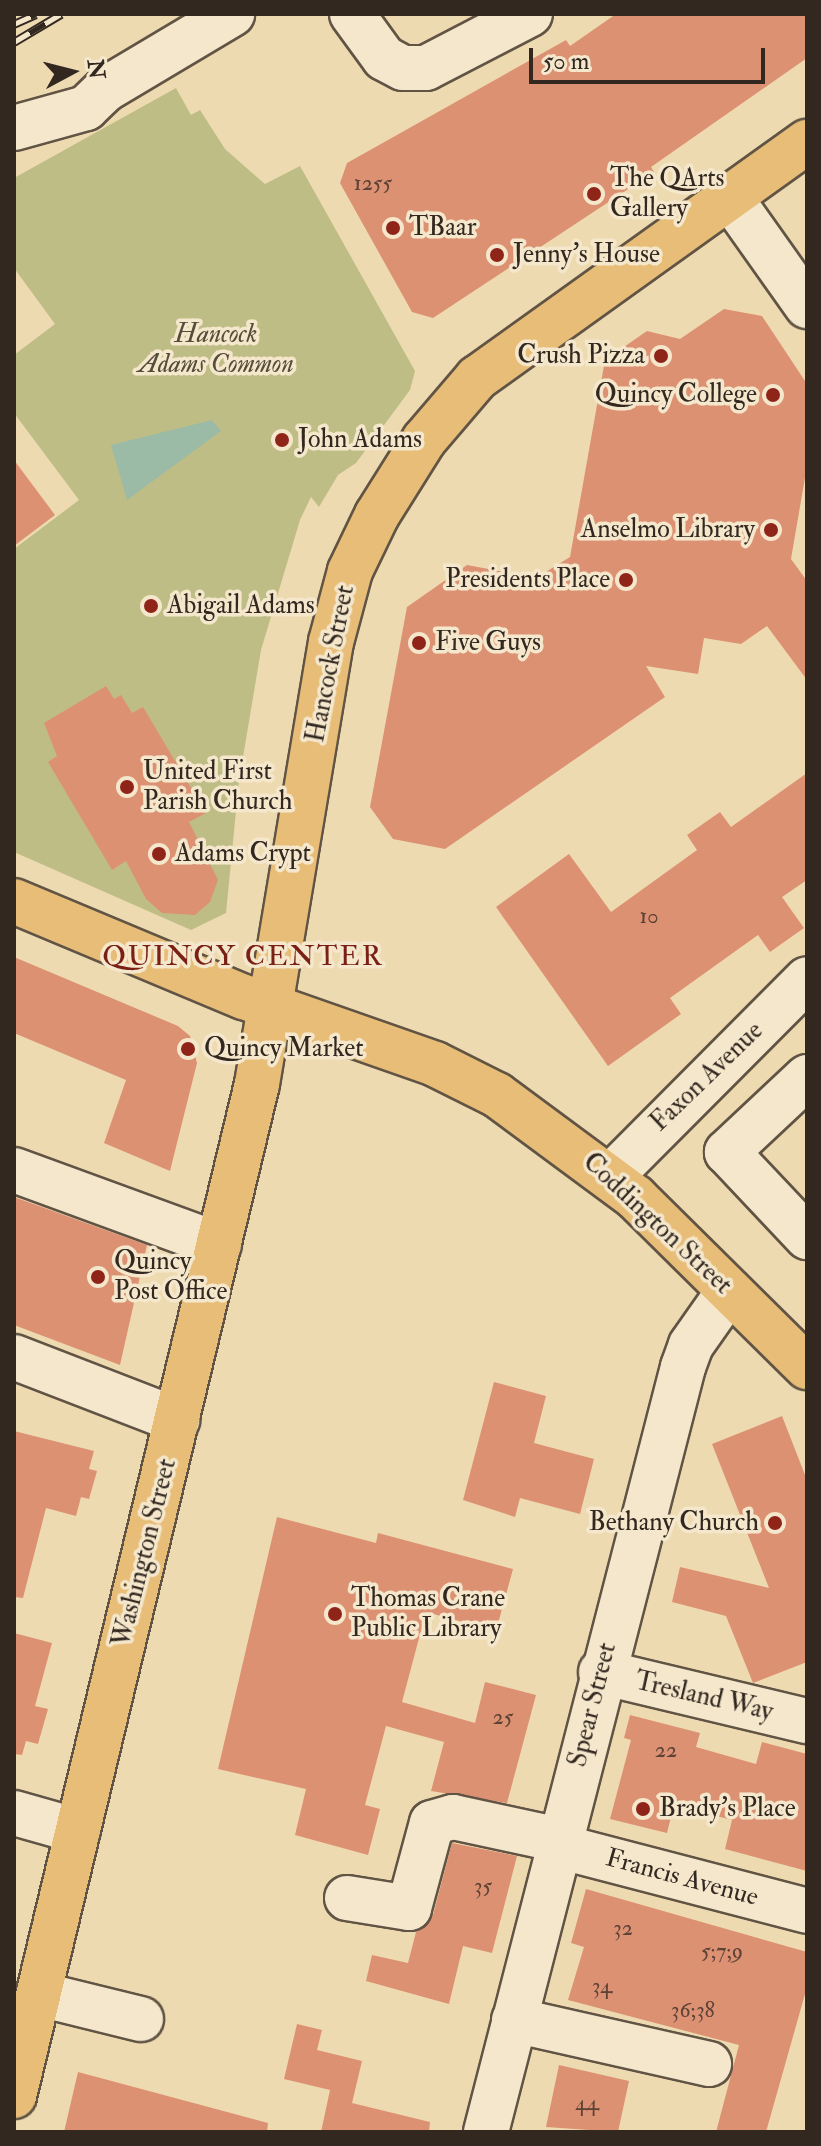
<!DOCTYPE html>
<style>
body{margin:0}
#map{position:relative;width:821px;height:2146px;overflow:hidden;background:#eedab0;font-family:"IM FELL Double Pica",serif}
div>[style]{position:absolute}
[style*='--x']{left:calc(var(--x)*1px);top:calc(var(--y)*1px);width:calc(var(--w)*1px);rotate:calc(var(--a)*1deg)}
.green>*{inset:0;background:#bfbd86}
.water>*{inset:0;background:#9bbba6}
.building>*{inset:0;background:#dd9173}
.roads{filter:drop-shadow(2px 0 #615444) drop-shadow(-2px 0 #615444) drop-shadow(0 2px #615444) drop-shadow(0 -2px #615444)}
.minor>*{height:44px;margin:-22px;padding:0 22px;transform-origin:22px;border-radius:22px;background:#f4e7cc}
.major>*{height:44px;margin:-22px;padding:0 22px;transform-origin:22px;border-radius:22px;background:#e7bd78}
.rail>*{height:9px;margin-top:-4.5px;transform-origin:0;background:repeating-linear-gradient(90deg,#f4e7cc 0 18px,#322820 0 36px);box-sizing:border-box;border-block:2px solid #322820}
.dots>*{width:22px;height:22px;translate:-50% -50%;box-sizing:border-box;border:4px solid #f4e7cc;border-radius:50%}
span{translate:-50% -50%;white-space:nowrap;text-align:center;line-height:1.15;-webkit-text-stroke:7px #f4e7cc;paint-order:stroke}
.number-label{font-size:22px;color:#5d4235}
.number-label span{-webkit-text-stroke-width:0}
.poi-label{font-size:26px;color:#322820}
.left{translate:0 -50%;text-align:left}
.right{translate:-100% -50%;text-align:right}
.park-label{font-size:26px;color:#554d3a;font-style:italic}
.street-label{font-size:26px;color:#322820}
.neighbourhood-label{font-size:28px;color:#7a1f14;letter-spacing:2px}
.frame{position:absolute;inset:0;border:16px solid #322820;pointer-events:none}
.north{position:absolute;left:32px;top:32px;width:80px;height:80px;-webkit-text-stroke:6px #f4e7cc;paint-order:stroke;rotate:83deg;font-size:22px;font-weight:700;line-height:32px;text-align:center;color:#322820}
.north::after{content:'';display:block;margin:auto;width:28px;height:36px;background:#322820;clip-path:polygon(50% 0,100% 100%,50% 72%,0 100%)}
.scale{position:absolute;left:529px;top:48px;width:236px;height:36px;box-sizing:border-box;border:4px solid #322820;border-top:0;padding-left:10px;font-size:24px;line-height:28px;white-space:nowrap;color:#322820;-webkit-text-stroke:6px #f4e7cc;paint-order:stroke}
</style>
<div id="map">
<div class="green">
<i style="clip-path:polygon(176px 88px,191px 115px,200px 110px,225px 149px,265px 184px,300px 166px,415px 371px,410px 390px,356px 463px,338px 475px,319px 507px,311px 497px,300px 520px,261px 650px,239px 781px,226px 913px,191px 930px,14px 852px,14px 549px,79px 500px,14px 413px,14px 355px,55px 324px,14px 268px,14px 178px)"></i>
</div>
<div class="water">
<i style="clip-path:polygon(212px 420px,221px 431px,127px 500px,111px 445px)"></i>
</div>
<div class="building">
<i style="clip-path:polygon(616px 14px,807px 14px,807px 58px,651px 167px,654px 172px,433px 318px,412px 312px,340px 183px,347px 163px,566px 40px,570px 46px)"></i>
<i style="clip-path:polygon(724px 309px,762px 316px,807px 384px,807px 466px,791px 559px,807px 581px,807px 680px,767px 626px,741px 644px,704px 638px,698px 674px,646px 666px,665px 697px,445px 849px,393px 839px,370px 807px,407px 607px,467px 565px,536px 578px,570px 557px,605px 360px,647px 331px,680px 339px)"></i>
<i style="clip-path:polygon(14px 460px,55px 515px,14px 546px)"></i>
<i style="clip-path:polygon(106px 686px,114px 699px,121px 695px,132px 713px,143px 707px,206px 813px,189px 822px,218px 880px,210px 902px,195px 915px,162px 913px,146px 899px,126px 861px,112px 870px,48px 762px,57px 756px,44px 723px)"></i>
<i style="clip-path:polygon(807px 773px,807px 880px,782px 897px,804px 928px,770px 952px,758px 935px,670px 998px,681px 1014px,608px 1066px,496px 907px,569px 854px,611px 912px,697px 850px,687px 835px,720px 812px,731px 827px)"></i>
<i style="clip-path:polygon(14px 957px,178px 1026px,190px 1036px,197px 1063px,170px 1171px,104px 1143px,126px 1080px,14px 1033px)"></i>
<i style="clip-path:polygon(14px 1197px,147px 1245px,120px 1365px,14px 1325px)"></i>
<i style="clip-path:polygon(494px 1382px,546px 1396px,534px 1443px,594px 1459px,580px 1514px,520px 1498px,515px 1517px,463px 1500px)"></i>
<i style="clip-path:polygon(782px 1416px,807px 1480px,807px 1662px,753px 1683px,726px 1616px,672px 1602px,680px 1567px,769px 1588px,712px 1444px)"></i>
<i style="clip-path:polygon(14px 1431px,94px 1451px,89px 1469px,97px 1471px,89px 1499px,81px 1497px,76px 1516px,46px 1508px,23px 1598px,14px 1597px)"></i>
<i style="clip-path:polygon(277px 1517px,376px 1543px,378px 1533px,513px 1569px,496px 1631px,426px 1612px,402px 1702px,475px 1723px,485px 1682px,536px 1695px,507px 1803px,431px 1791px,444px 1742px,386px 1726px,365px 1805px,380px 1809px,368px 1855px,295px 1835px,306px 1789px,218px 1769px)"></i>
<i style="clip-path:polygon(14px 1633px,52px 1643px,35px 1706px,48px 1709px,38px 1744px,26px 1741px,22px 1755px,14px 1754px)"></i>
<i style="clip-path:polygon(630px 1715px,700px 1733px,696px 1747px,756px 1764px,762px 1742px,807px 1754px,807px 1871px,725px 1849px,732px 1820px,674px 1805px,667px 1833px,610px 1819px,631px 1740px,624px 1738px)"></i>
<i style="clip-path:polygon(452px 1843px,517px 1856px,492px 1953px,463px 1946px,449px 2004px,366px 1981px,372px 1955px,408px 1963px,416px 1932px,433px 1915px)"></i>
<i style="clip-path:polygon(586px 1889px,807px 1952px,807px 1987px,766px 2132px,716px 2132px,739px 2045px,568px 2000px,584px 1947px,571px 1943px)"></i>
<i style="clip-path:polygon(297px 2024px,322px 2030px,317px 2050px,362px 2061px,352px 2103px,430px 2122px,429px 2132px,321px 2132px,330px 2090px,284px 2079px)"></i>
<i style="clip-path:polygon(559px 2065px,629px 2081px,618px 2132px,546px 2127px)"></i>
<i style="clip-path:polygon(78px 2072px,268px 2123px,267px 2132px,64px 2132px)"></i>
</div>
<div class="roads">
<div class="minor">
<i style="--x:352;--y:14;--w:54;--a:54"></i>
<i style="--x:384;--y:58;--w:21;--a:28"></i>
<i style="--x:403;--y:68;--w:23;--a:0"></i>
<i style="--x:426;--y:68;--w:117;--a:-27.4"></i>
<i style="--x:14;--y:128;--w:75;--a:-15.5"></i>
<i style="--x:86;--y:108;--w:28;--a:-44"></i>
<i style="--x:106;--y:89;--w:147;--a:-30.8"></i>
<i style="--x:729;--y:196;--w:135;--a:54.7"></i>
<i style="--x:807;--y:1077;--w:110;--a:136.8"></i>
<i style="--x:727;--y:1152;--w:117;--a:46.7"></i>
<i style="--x:14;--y:1170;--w:218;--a:20.1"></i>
<i style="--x:610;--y:1177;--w:279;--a:-45.1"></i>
<i style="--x:14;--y:1357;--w:175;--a:21.1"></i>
<i style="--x:601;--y:1672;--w:212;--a:13.4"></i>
<i style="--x:14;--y:1813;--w:66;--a:15.7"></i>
<i style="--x:347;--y:1898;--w:63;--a:9.2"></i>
<i style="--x:409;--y:1908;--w:88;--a:-74.9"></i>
<i style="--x:432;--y:1823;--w:22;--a:-16"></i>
<i style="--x:453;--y:1817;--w:95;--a:12.1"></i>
<i style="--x:546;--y:1837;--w:15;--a:37"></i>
<i style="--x:558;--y:1846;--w:257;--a:14.6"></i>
<i style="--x:39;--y:1994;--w:105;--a:13.8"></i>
<i style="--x:514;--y:2020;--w:200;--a:12.7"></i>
<i style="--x:486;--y:2132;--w:790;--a:-75.56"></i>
<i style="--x:683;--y:1367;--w:23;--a:-70"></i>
<i style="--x:691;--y:1345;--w:66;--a:-54.9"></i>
</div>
<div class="major">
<i style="--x:14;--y:901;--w:249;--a:22.7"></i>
<i style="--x:244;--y:997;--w:202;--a:19.3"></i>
<i style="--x:435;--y:1064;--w:69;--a:26.6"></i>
<i style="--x:497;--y:1095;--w:172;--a:36.5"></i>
<i style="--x:635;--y:1197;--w:242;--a:44.7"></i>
<i style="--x:14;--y:2096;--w:1041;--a:-76.5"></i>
<i style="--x:257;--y:1084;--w:448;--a:-80.5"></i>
<i style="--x:331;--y:642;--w:73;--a:-75"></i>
<i style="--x:350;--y:571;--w:62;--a:-64.3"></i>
<i style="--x:377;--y:515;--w:89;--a:-57.9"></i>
<i style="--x:424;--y:440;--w:82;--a:-49.5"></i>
<i style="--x:477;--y:378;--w:406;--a:-35.6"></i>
</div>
</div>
<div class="rail">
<i style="--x:14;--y:24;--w:24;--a:-24"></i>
<i style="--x:14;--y:42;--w:55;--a:-30.8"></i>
</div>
<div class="dots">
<i style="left:594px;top:194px;background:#8f2418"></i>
<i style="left:393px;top:228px;background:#8f2418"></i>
<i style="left:497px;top:255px;background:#8f2418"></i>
<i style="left:661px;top:356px;background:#8f2418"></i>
<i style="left:773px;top:395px;background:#8f2418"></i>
<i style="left:282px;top:440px;background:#8f2418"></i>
<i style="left:771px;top:530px;background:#8f2418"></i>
<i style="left:626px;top:580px;background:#8f2418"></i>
<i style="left:151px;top:606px;background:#8f2418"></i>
<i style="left:419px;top:643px;background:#8f2418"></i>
<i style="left:127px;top:787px;background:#8f2418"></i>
<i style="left:159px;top:854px;background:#8f2418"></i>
<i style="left:188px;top:1049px;background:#8f2418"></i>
<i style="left:98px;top:1277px;background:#8f2418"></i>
<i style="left:775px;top:1523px;background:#8f2418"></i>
<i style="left:335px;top:1614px;background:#8f2418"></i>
<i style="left:643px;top:1809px;background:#8f2418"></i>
</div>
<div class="number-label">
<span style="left:373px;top:184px">1255</span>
<span style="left:649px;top:917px">10</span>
<span style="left:503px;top:1718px">25</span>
<span style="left:666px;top:1751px">22</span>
<span style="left:483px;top:1887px">35</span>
<span style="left:623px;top:1929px">32</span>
<span style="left:722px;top:1952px">5;7;9</span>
<span style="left:602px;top:1987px">34</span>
<span style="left:693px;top:2011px">36;38</span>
<span style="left:587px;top:2104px">44</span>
</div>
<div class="poi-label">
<span class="left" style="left:610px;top:194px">The QArts<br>Gallery</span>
<span class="left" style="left:409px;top:228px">TBaar</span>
<span class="left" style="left:513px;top:255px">Jenny's House</span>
<span class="right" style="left:645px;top:356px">Crush Pizza</span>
<span class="right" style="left:757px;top:395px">Quincy College</span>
<span class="left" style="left:298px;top:440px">John Adams</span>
<span class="right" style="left:755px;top:530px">Anselmo Library</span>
<span class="right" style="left:610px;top:580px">Presidents Place</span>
<span class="left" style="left:167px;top:606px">Abigail Adams</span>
<span class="left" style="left:435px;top:643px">Five Guys</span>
<span class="left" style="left:143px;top:787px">United First<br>Parish Church</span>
<span class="left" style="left:175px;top:854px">Adams Crypt</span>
<span class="left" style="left:204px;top:1049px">Quincy Market</span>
<span class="left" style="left:114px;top:1277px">Quincy<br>Post Office</span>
<span class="right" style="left:759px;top:1523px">Bethany Church</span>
<span class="left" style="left:351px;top:1614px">Thomas Crane<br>Public Library</span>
<span class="left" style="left:659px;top:1809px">Brady's Place</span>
</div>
<div class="park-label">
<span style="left:216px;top:350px">Hancock<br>Adams Common</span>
</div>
<div class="street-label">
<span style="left:331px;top:664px;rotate:-79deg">Hancock Street</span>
<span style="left:707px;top:1077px;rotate:-44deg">Faxon Avenue</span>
<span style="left:657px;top:1224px;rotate:43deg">Coddington Street</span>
<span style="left:145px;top:1553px;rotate:-76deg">Washington Street</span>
<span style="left:704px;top:1697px;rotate:13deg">Tresland Way</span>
<span style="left:593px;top:1705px;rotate:-76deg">Spear Street</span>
<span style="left:682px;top:1878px;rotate:15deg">Francis Avenue</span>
</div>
<div class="neighbourhood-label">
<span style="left:243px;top:957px">QUINCY CENTER</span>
</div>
<div class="frame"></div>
<div class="north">N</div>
<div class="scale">50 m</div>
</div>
